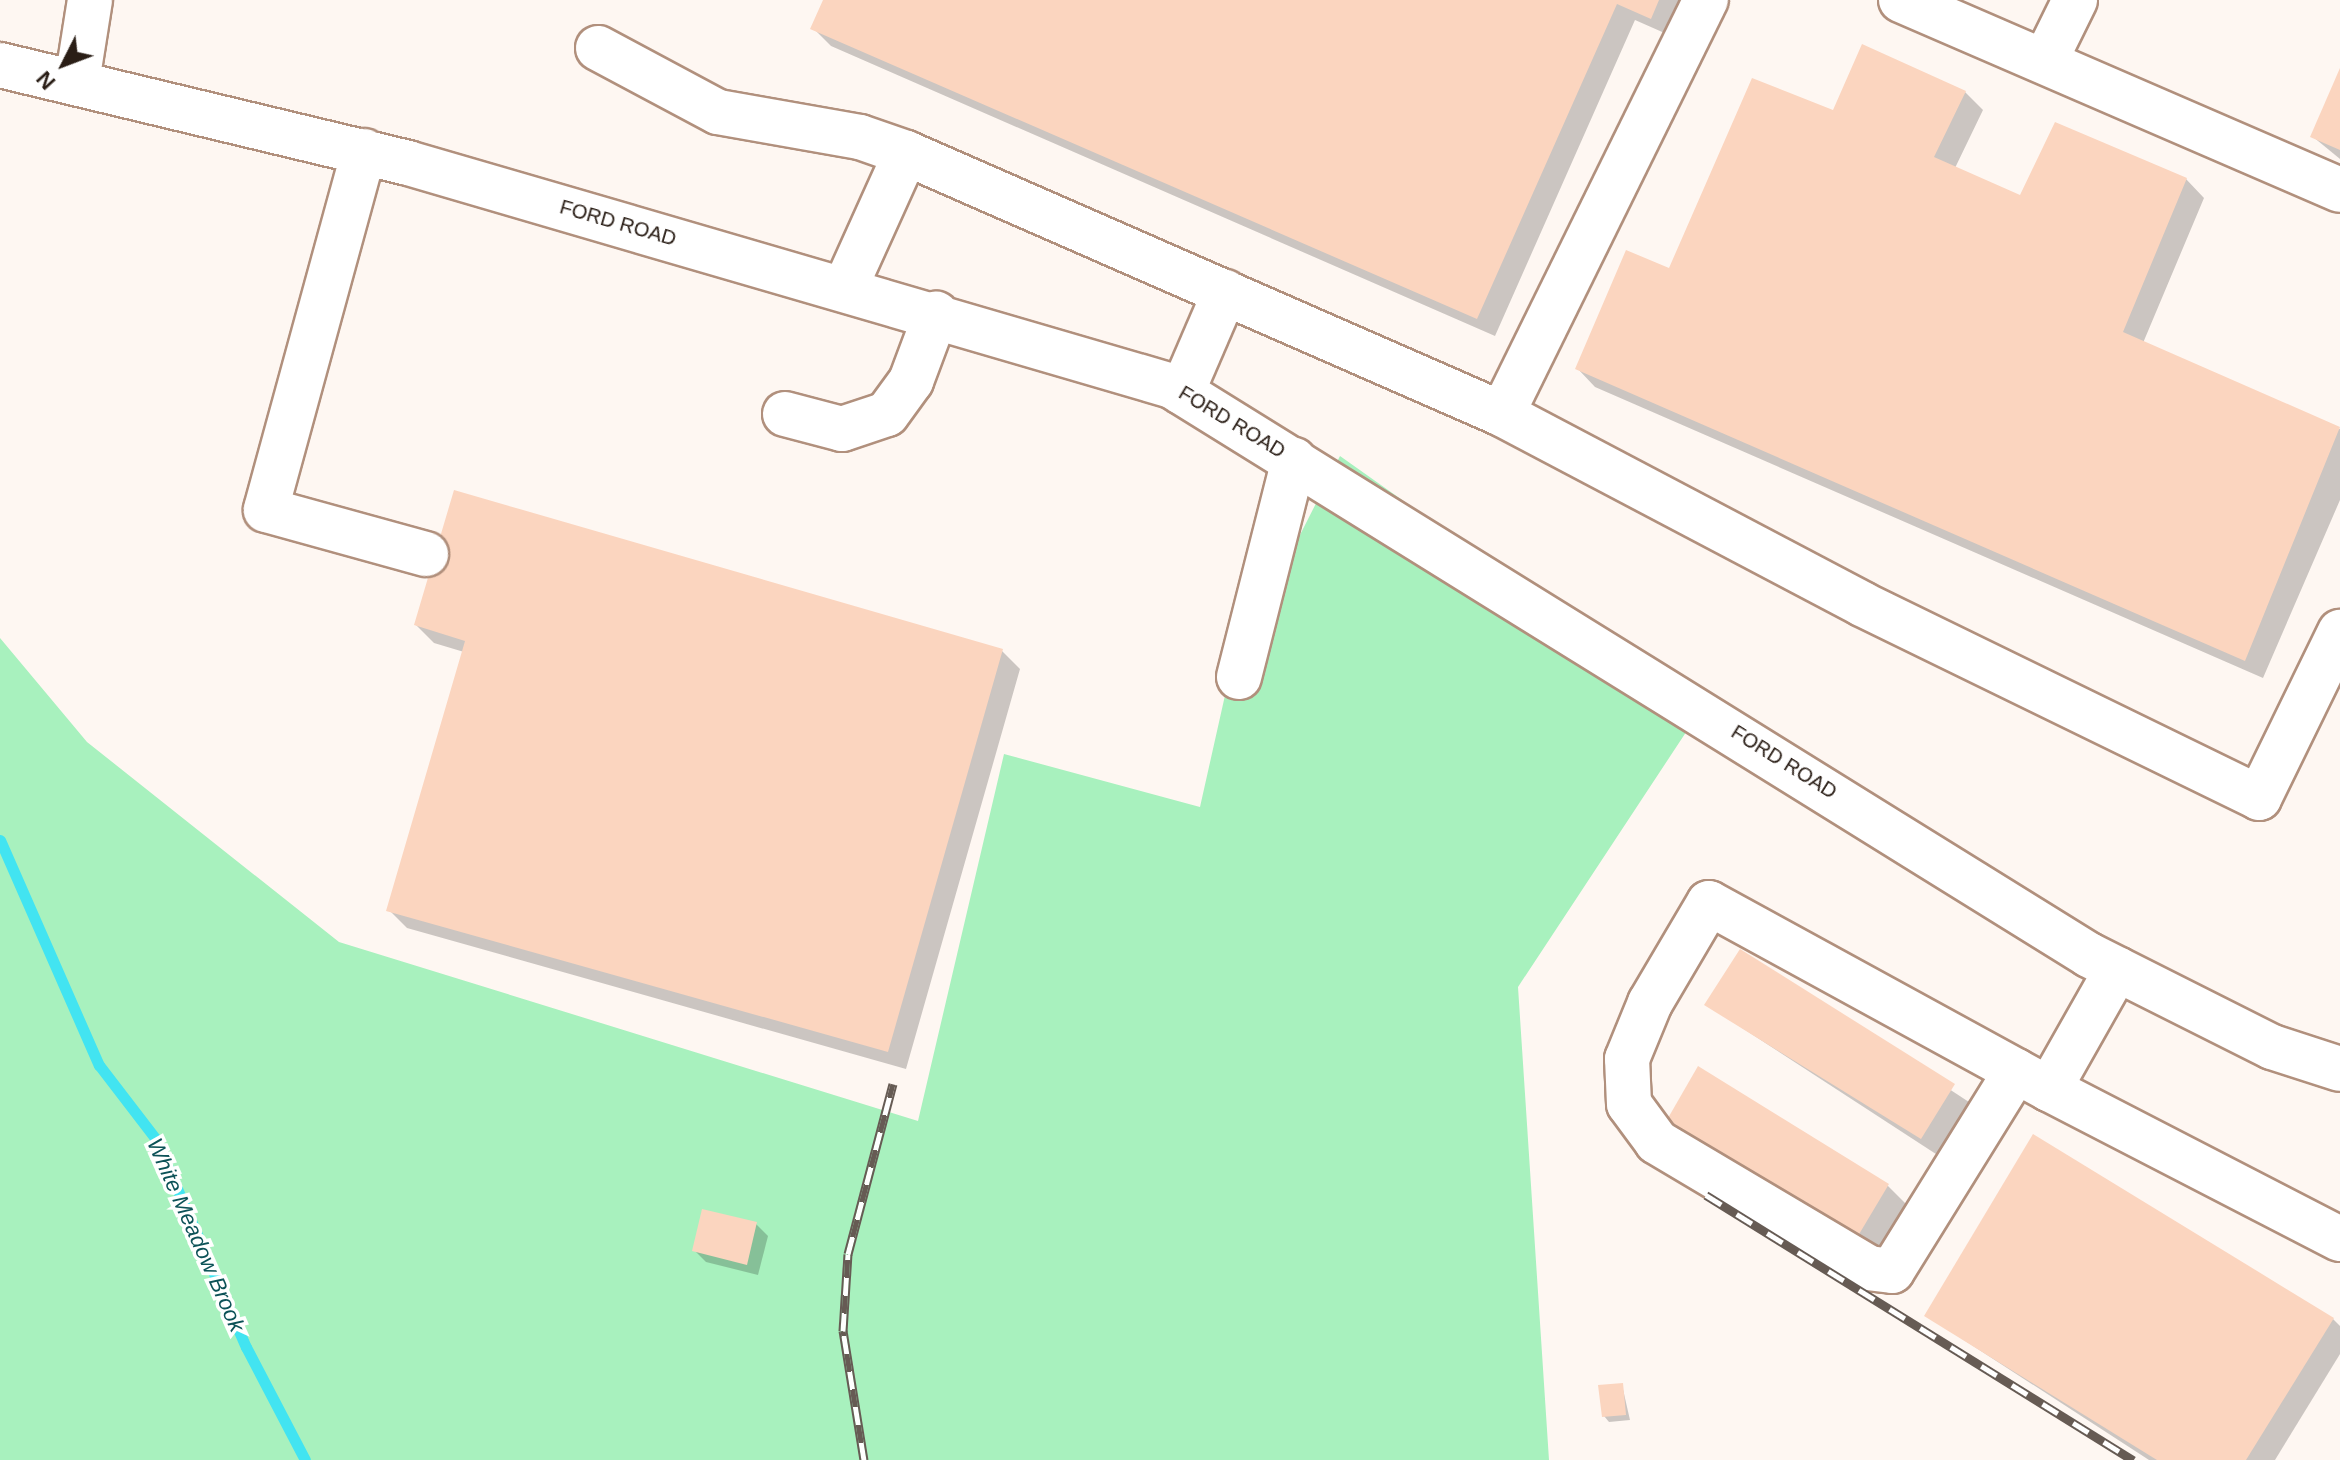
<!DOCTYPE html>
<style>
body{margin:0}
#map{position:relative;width:2340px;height:1460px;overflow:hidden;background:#fef7f2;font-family:Arial,sans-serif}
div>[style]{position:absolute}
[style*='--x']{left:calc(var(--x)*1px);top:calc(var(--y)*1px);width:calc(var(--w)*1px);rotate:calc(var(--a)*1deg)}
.green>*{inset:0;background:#a8f1be}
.shadow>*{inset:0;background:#0003}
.stream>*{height:11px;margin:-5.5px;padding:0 5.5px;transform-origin:5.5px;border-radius:5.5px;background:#42e4f1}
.building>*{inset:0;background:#fbd5bf}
.roads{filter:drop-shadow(2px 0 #b1907d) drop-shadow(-2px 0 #b1907d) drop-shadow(0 2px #b1907d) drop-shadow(0 -2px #b1907d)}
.minor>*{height:44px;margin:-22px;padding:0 22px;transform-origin:22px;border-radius:22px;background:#fff}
.rail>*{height:9px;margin-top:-4.5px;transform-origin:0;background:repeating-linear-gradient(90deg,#fff 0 18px,#665b54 0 36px);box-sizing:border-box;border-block:2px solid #665b54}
span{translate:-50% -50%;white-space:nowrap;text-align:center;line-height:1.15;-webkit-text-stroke:7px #fff;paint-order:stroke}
.street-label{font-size:20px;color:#2a1e16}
.water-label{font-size:22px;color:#0c5257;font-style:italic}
.north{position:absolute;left:24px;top:24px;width:80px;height:80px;-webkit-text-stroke:6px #fff;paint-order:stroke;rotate:228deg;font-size:22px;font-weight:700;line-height:32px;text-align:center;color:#2a1e16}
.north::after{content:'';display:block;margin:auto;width:28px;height:36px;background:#2a1e16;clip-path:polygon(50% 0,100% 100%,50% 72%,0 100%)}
</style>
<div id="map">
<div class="green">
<i style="clip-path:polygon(1340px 456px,1700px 711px,1518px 987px,1549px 1460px,0 1460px,0 638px,87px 742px,339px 942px,918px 1121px,1004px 754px,1200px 807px,1230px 673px)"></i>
</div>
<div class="shadow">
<i style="clip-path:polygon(825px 0,1685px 0,1669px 35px,1635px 20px,1495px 336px,831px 46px,813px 28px)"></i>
<i style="clip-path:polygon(2340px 73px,2340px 159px,2312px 136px)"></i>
<i style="clip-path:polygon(1965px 92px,1983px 110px,1955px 168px,2021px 198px,2186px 179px,2204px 198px,2143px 343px,2340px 429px,2340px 500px,2263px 678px,1595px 387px,1577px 368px,1834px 113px)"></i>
<i style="clip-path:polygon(416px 625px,1002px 651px,1020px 669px,906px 1069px,407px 928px,389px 910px,464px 652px,434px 643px)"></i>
<i style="clip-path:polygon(1740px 952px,1972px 1104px,1939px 1156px,1707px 1005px)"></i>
<i style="clip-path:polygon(1684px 1143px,1888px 1186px,1906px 1204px,1871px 1263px)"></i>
<i style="clip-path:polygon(756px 1224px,768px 1236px,758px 1275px,706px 1262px,694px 1250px)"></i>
<i style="clip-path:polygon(1927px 1316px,2333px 1319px,2340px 1326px,2340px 1354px,2275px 1460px,2149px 1460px)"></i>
<i style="clip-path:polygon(1622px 1385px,1630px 1420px,1609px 1422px,1604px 1416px)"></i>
</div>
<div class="stream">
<i style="--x:0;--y:840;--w:246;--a:66.3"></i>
<i style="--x:99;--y:1065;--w:92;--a:52.5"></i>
<i style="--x:155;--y:1138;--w:228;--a:66.5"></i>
<i style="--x:246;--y:1347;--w:127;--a:62.4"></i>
</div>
<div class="building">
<i style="clip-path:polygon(823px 0,1659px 0,1651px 19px,1617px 4px,1477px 319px,810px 29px)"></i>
<i style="clip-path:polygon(1862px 44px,1966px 91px,1934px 157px,2020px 195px,2055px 122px,2187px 178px,2123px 332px,2340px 427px,2245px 661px,1575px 369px,1626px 250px,1669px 268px,1752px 78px,1833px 110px)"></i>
<i style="clip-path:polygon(2340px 68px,2340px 150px,2310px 137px)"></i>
<i style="clip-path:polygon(454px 490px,1003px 649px,888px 1052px,386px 911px,465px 641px,414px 625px)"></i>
<i style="clip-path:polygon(1740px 949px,1955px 1084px,1921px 1139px,1704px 1005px)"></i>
<i style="clip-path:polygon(1698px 1066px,1889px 1184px,1852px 1246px,1664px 1125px)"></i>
<i style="clip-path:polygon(2033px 1134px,2334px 1318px,2246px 1460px,2157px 1460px,1924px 1316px)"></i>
<i style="clip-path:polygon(702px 1209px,757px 1222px,747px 1265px,692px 1251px)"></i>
<i style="clip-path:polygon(1623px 1383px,1626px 1415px,1602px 1417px,1598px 1385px)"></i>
</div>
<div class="roads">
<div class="minor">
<i style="--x:1901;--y:0;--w:478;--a:23.4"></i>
<i style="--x:598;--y:48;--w:136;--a:28.1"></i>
<i style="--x:718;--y:112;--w:144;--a:10"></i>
<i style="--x:860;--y:137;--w:49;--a:19.2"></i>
<i style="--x:906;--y:153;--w:651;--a:23.65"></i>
<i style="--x:1502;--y:414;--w:407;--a:27.8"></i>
<i style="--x:1862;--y:604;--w:442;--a:26"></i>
<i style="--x:2259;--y:798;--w:185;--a:-64"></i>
<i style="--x:2045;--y:61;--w:68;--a:-63.8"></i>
<i style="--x:0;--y:65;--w:420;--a:13.5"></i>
<i style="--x:408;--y:163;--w:796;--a:16.27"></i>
<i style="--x:1172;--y:386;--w:1079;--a:31.82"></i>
<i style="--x:2089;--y:955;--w:205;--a:26.7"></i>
<i style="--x:2272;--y:1047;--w:71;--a:17.9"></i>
<i style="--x:77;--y:82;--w:83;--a:-81"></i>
<i style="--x:364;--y:151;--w:372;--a:105.3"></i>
<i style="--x:266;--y:510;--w:166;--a:15.4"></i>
<i style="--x:845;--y:288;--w:148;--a:-65.7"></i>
<i style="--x:1182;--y:392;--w:109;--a:-66.7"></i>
<i style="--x:785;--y:414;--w:59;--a:14.7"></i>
<i style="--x:842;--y:429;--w:47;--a:-18.4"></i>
<i style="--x:887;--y:414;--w:41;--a:-54"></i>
<i style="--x:911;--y:381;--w:72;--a:-69.5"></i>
<i style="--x:1502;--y:414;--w:462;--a:-63.8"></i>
<i style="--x:1239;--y:677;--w:224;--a:-75.8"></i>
<i style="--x:2117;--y:969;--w:138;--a:119.5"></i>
<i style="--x:2049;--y:1089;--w:327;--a:27.3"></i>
<i style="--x:2016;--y:1071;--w:235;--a:121.8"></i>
<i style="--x:1892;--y:1271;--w:23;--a:-173"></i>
<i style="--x:1869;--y:1268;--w:247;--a:-149.3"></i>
<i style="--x:1657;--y:1142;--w:47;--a:-126.4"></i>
<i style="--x:1629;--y:1104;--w:45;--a:-92.5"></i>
<i style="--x:1627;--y:1059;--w:61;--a:-67.7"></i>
<i style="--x:1650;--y:1003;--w:116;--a:-59.5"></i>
<i style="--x:1709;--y:903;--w:388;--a:28.7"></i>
</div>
</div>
<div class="rail">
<i style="--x:1706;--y:1195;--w:503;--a:31.82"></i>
<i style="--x:864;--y:1460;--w:131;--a:-99.2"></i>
<i style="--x:843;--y:1331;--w:77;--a:-86.3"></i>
<i style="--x:848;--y:1254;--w:176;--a:-75.2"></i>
</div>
<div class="street-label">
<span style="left:618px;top:223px;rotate:16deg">FORD ROAD</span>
<span style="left:1232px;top:422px;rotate:31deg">FORD ROAD</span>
<span style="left:1784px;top:762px;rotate:32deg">FORD ROAD</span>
</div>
<div class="water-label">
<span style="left:196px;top:1235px;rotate:66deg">White Meadow Brook</span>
</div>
<div class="north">N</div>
</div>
